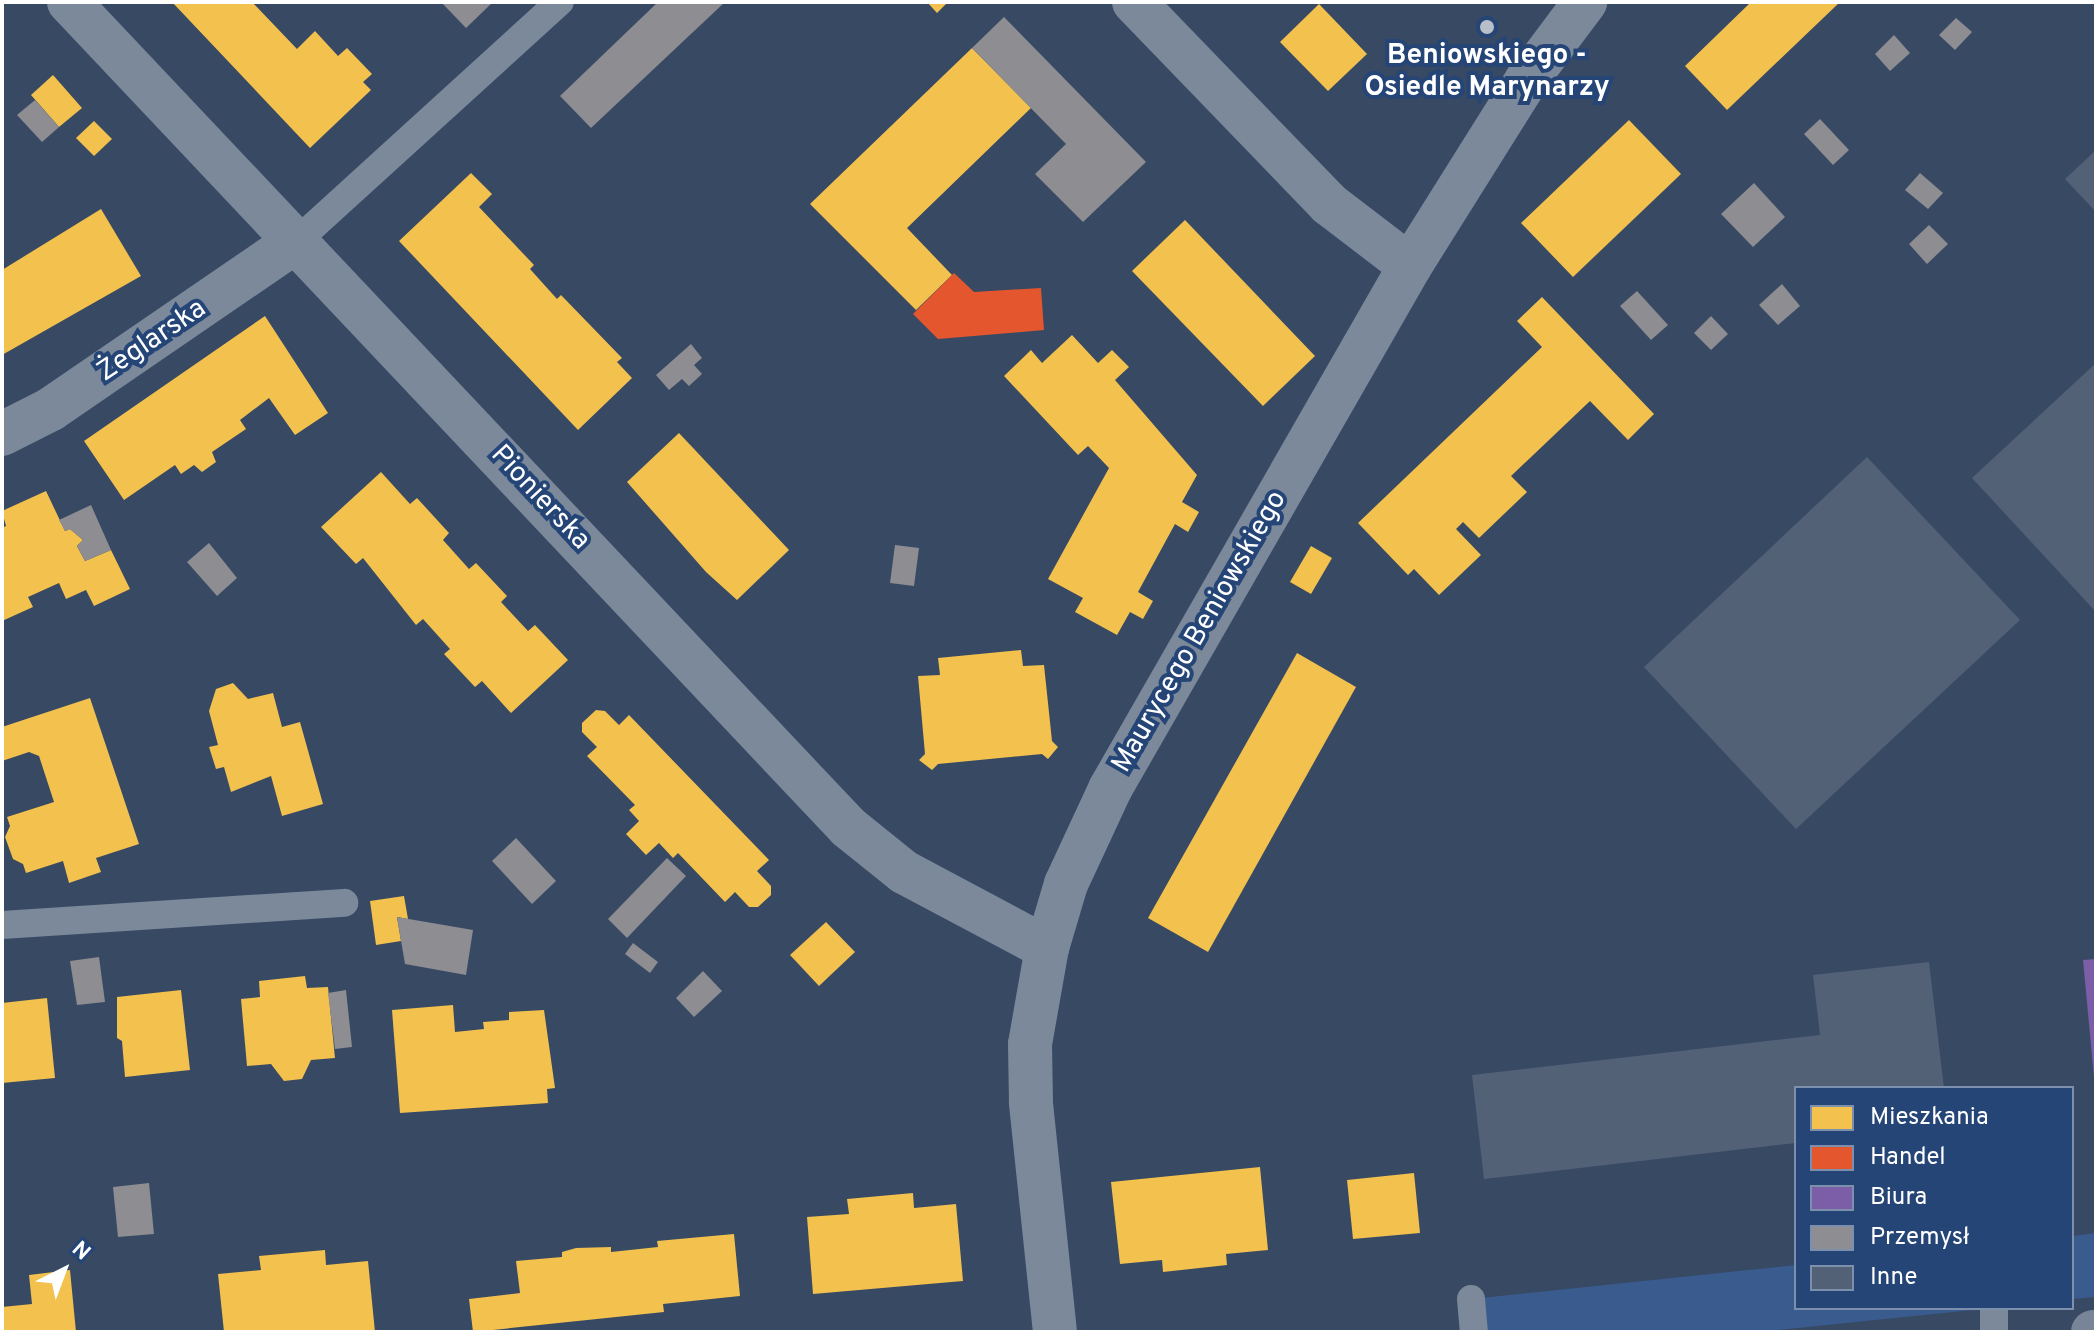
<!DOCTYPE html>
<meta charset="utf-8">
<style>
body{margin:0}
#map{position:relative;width:2098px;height:1334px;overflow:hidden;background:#384964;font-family:Overpass,sans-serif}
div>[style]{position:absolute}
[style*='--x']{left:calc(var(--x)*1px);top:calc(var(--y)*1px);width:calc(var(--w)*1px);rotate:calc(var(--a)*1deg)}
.green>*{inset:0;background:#395b8e}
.homes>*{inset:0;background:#f2c14e}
.shops>*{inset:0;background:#e4572e}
.offices>*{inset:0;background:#7b5ea7}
.industry>*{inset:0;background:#8d8d92}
.building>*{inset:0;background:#536177}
.lane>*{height:28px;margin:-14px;padding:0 14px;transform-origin:14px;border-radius:14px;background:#7c899b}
.street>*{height:44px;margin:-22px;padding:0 22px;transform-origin:22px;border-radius:22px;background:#7c899b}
.secondary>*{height:44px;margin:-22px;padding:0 22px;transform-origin:22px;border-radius:22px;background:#788497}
.dots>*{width:22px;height:22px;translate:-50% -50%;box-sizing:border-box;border:4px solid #254577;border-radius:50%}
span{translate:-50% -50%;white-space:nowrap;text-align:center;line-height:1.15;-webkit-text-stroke:8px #254577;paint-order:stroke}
.poi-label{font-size:28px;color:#fff;font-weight:700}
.street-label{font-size:28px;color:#fff}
.frame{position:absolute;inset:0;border:4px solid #fff;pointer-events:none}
.legend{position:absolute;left:1794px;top:1086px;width:280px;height:224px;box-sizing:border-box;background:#254577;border:2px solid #7c8fad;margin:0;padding:10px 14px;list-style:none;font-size:24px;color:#fff}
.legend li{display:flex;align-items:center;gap:16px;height:40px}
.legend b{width:40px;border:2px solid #7c8fad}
.north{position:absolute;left:24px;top:1230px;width:80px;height:80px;-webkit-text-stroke:6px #254577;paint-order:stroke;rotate:42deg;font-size:22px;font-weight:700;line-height:32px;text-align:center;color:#fff}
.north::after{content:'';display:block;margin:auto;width:28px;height:36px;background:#fff;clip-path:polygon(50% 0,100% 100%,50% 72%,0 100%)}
</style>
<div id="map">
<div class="green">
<i style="clip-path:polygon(2096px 1233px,2096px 1297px,2072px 1299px,2072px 1236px)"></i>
<i style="clip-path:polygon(1796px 1265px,1796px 1308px,1992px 1308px,1758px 1332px,1474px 1332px,1471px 1299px)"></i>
</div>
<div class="homes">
<i style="clip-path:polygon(172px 2px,252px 2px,297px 49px,315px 31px,338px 56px,347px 48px,372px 74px,363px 82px,371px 90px,310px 148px)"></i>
<i style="clip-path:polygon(927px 2px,948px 2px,937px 13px)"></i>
<i style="clip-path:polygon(1751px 2px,1840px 2px,1727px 110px,1685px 66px)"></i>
<i style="clip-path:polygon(1319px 4px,1367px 54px,1328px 91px,1280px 42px)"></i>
<i style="clip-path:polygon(972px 48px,1031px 108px,907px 228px,952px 275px,916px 310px,810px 204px)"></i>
<i style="clip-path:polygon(53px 75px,82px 108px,59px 127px,31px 95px)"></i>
<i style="clip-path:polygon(1629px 120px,1681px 174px,1573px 277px,1521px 223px)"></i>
<i style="clip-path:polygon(94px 121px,112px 139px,94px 156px,76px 138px)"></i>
<i style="clip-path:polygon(471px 173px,492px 194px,479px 207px,534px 265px,530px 269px,557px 299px,561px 295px,622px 358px,617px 362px,632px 378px,578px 430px,399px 241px)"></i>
<i style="clip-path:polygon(101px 209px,141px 276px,2px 355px,2px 270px)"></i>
<i style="clip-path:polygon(1185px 220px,1315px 356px,1263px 406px,1132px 271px)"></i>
<i style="clip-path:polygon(1542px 297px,1654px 414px,1628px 440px,1590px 401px,1511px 476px,1527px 492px,1479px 538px,1463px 522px,1456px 529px,1481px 555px,1439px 595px,1414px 569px,1408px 575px,1358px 523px,1542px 347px,1517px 321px)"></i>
<i style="clip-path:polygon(265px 316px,328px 413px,295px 435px,269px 398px,240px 420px,246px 429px,212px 452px,216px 462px,202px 472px,194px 465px,181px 474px,175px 465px,124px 500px,84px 441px)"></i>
<i style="clip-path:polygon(1072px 335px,1098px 363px,1112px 350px,1129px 367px,1115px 380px,1197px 475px,1182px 502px,1199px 512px,1188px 532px,1175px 524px,1138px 592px,1153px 601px,1143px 619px,1130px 612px,1117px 635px,1075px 612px,1083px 598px,1048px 579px,1109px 468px,1088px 446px,1078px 455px,1004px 376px,1031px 350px,1042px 363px)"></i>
<i style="clip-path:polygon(679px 433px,789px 550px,737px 600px,706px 572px,627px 482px)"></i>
<i style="clip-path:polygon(381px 472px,410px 504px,417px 498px,449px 533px,443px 540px,469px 569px,476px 563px,507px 596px,501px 602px,528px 631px,535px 625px,568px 660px,511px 713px,482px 681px,475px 687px,444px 654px,450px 649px,423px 619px,416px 625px,363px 558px,356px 564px,321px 527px)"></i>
<i style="clip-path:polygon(46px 491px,65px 531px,70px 529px,83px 540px,77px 546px,85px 561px,111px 550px,130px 589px,94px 606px,86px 590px,66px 599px,59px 583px,28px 597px,33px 607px,2px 621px,2px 528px,6px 526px,2px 511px)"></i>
<i style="clip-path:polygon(1311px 546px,1332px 558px,1311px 594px,1290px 582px)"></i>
<i style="clip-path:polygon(1021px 650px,1023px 666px,1044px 665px,1052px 741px,1058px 747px,1048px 759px,1042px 754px,938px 764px,932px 770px,919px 760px,925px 754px,918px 676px,940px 675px,938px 658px)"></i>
<i style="clip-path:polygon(1297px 653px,1356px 687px,1208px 952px,1148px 918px)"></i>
<i style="clip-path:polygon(233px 683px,248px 699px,273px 693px,282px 727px,300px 722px,323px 804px,282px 816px,271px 776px,231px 792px,224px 767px,216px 769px,209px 747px,218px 745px,209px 711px,216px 689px)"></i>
<i style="clip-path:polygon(90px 698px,139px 844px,96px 858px,101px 872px,69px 883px,63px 861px,26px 873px,23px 864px,13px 859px,5px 837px,10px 826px,7px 817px,54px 802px,39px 756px,29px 752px,2px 761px,2px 727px)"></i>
<i style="clip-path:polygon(596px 710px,605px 711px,619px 725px,629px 715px,769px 860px,757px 871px,771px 886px,771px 895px,758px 907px,749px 907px,735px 892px,725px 902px,678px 853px,673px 858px,659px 843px,646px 855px,626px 834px,639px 821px,629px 810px,635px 805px,587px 756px,597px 747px,582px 732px,582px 723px)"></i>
<i style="clip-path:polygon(404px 896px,408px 919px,397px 917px,401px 941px,376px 945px,370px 901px)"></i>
<i style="clip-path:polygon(826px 922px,855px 952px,819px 986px,790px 955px)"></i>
<i style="clip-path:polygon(305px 976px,307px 988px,328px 987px,335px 1058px,311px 1060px,302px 1079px,284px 1081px,271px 1064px,247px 1066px,241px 999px,260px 997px,259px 981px)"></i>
<i style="clip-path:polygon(181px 990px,190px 1070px,125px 1077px,122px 1041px,117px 1038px,117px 997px)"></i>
<i style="clip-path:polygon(47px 998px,55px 1078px,2px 1083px,2px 1003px)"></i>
<i style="clip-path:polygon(453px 1005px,455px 1032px,484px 1029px,483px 1022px,509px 1020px,509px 1012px,544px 1010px,555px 1088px,547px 1089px,548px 1103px,400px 1113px,392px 1010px)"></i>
<i style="clip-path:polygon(1260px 1167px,1268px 1250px,1226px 1254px,1227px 1265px,1163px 1272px,1162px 1260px,1120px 1264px,1111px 1182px)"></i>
<i style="clip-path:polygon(1414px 1173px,1420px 1233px,1353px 1239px,1347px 1180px)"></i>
<i style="clip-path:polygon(913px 1193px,914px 1208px,956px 1204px,963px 1281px,813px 1294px,807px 1217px,849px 1214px,847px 1199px)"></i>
<i style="clip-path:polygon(734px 1234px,740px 1296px,663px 1304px,664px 1312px,473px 1332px,469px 1299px,520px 1293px,516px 1261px,562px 1257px,562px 1252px,576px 1248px,611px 1247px,611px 1252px,658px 1247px,657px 1241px)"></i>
<i style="clip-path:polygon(325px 1250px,326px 1265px,368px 1261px,375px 1332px,224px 1332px,218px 1274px,261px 1270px,259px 1256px)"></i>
<i style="clip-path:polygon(70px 1270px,76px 1332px,2px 1332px,2px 1307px,32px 1304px,29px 1275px)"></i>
</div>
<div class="shops">
<i style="clip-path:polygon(954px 273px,974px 292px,1041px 288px,1044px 330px,938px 339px,913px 314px)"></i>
</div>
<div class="offices">
<i style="clip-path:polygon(2096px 959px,2096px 1077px,2094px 1077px,2083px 960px)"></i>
</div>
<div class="industry">
<i style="clip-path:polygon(441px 2px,493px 2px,466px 28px)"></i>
<i style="clip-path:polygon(658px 2px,725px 2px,591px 128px,560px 96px)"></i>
<i style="clip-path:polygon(1004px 17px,1146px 162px,1083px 222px,1035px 174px,1066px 144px,972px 48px)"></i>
<i style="clip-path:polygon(1956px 18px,1972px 32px,1955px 50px,1939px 35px)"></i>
<i style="clip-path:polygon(1894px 35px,1910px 53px,1890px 71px,1875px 54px)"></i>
<i style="clip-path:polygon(35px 100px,59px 127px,42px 142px,17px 115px)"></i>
<i style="clip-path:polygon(1820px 119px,1849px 150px,1833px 165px,1804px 134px)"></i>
<i style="clip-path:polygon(1920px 173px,1943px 193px,1928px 209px,1905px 190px)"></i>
<i style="clip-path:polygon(1754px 183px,1785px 217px,1753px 247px,1721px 214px)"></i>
<i style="clip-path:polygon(1929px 225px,1948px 244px,1927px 264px,1909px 244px)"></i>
<i style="clip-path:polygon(1782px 284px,1800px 306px,1778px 325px,1759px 305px)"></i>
<i style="clip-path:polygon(1637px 291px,1668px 325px,1651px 340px,1620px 306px)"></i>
<i style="clip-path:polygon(1711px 316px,1728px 334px,1711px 350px,1694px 333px)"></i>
<i style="clip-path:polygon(691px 344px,702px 358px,694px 365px,702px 374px,689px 386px,682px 379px,669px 390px,656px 375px)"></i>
<i style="clip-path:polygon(91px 505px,111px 550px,85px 561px,77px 546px,83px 540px,70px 529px,65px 531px,59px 520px)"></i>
<i style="clip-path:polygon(209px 543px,237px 578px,217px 596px,187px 562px)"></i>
<i style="clip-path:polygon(895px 545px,919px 548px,914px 586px,890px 583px)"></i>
<i style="clip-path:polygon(516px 838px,556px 881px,532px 904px,492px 861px)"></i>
<i style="clip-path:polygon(667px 858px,686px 876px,627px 938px,608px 919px)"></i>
<i style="clip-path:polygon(397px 917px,473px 930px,466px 975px,405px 964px)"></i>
<i style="clip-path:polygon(633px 943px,658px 962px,650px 973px,625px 954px)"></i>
<i style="clip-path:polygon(99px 957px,105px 1002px,77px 1005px,70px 961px)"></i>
<i style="clip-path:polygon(703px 971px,722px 991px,694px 1017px,676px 998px)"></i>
<i style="clip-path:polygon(346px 990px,352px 1047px,335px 1049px,328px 993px)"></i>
<i style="clip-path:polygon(149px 1183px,154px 1234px,118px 1237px,113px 1187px)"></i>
</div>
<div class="building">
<i style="clip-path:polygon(2096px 150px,2096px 212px,2065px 179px)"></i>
<i style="clip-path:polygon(2096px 363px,2096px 612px,1972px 478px)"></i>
<i style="clip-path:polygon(1867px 457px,2020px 620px,1796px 829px,1644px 667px)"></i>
<i style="clip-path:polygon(1929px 962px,1944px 1088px,1796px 1088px,1796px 1143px,1484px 1179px,1472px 1075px,1820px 1035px,1813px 975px)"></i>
</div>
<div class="lane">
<i style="--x:298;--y:240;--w:354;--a:-42.3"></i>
<i style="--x:2;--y:925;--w:343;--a:-3.7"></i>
<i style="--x:1471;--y:1299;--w:33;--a:85"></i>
<i style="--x:1994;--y:1308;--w:24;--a:90"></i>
</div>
<div class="street">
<i style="--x:69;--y:2;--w:1135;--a:46.64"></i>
<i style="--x:848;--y:827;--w:72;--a:38.8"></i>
<i style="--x:904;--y:872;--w:162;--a:28"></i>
<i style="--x:1134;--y:2;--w:281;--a:46"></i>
<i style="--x:1329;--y:204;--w:102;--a:37.4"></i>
<i style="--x:2;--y:434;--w:55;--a:-27"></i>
<i style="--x:51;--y:409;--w:299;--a:-34.4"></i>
<i style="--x:1055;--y:1332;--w:231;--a:-96"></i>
<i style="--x:1031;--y:1102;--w:58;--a:-91"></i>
<i style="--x:1030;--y:1044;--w:97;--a:-80"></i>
<i style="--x:1047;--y:948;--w:67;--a:-73.5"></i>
<i style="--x:1066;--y:884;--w:105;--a:-65.1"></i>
<i style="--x:1110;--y:789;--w:603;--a:-60.16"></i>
<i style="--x:1410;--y:266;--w:218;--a:-57.9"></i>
<i style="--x:1526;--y:81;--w:99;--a:-53.2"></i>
</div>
<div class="secondary">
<i style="--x:2093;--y:1332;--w:3;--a:0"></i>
</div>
<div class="dots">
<i style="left:1487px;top:27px;background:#b9bfc9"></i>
</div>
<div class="poi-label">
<span style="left:1487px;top:72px">Beniowskiego -<br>Osiedle Marynarzy</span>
</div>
<div class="street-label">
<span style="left:152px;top:341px;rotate:-34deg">Żeglarska</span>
<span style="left:540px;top:498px;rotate:47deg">Pionierska</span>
<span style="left:1200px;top:632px;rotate:-60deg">Maurycego Beniowskiego</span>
</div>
<div class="frame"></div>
<ul class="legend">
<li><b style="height:22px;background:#f2c14e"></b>Mieszkania</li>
<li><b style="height:22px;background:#e4572e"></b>Handel</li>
<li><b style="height:22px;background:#7b5ea7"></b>Biura</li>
<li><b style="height:22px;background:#8d8d92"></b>Przemysł</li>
<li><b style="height:22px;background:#536177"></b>Inne</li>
</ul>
<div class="north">N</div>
</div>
